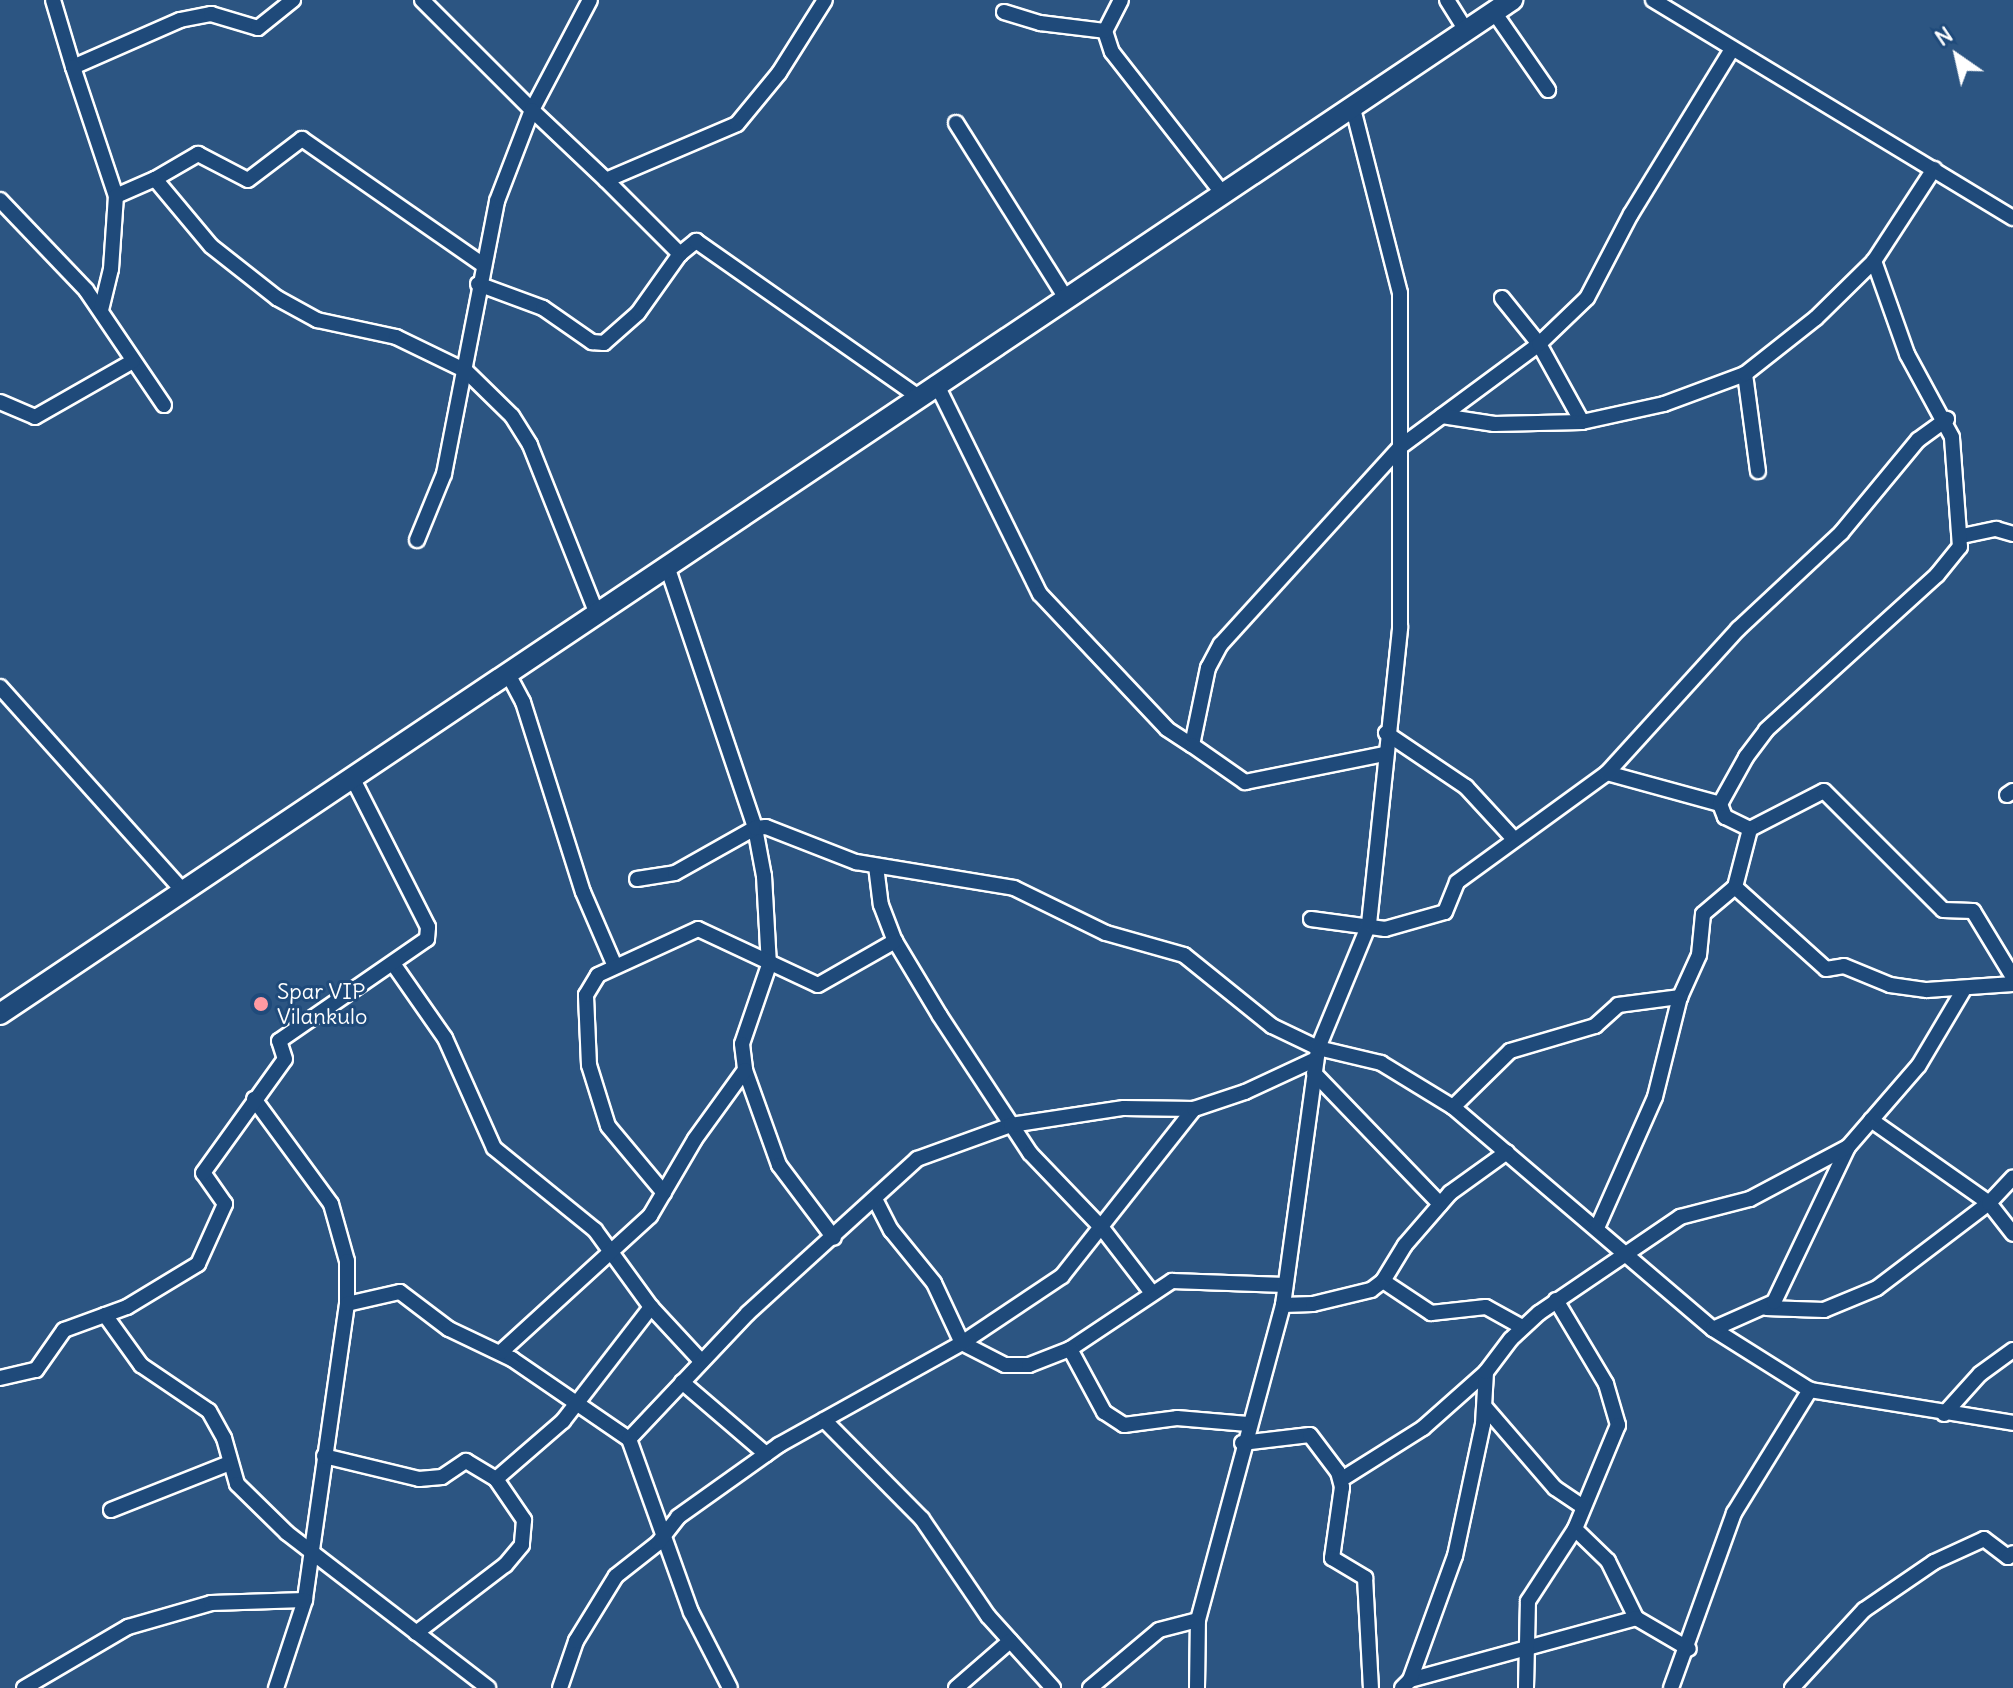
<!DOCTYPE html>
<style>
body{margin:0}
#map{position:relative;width:2013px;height:1688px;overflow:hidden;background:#2c5582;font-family:Delius,sans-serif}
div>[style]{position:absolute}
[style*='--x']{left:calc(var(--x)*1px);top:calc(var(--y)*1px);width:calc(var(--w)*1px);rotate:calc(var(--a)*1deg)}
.roads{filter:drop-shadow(2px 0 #fff) drop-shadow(-2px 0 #fff) drop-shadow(0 2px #fff) drop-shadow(0 -2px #fff)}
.minor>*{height:14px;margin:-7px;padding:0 7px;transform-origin:7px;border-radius:7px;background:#1f4a7a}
.secondary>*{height:20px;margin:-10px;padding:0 10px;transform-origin:10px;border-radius:10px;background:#1f4a7a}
.dots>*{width:22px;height:22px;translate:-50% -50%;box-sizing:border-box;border:4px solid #1f4a7a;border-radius:50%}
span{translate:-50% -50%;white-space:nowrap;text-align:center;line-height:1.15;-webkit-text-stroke:6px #1f4a7a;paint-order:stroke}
.poi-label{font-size:22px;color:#fff}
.left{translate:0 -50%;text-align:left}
.north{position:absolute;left:1917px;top:16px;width:80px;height:80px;-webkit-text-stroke:6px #1f4a7a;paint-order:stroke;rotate:326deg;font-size:22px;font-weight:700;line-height:32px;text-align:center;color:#fff}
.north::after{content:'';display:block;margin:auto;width:28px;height:36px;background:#fff;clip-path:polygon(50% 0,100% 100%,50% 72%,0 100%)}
</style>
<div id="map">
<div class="roads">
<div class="minor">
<i style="--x:53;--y:0;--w:70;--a:73.4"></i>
<i style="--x:73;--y:67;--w:117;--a:-23.7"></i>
<i style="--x:180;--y:20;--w:32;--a:-11"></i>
<i style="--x:211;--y:14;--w:49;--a:16.6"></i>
<i style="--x:258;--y:28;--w:45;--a:-38.7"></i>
<i style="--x:422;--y:0;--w:156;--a:45"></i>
<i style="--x:532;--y:110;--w:124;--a:-62.2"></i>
<i style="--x:1121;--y:0;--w:35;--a:117"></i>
<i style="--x:1105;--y:31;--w:22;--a:72"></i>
<i style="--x:1112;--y:52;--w:179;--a:52"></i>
<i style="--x:1447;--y:0;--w:36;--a:58"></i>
<i style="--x:1653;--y:0;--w:421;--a:31.2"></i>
<i style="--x:1004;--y:12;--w:38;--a:17"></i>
<i style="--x:1040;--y:23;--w:65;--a:7"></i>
<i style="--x:1494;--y:12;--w:95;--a:55.3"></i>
<i style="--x:73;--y:67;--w:136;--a:71.6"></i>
<i style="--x:116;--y:196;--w:43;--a:-23.6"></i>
<i style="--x:155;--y:179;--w:87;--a:50.1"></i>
<i style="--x:211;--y:246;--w:84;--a:38.2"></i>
<i style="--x:277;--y:298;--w:46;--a:28.8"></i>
<i style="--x:317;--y:320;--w:81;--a:12.1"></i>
<i style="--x:396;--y:337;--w:78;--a:25.9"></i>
<i style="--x:466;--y:371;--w:64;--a:44.4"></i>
<i style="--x:512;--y:416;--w:34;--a:58"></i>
<i style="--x:530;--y:445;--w:180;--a:68.4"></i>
<i style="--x:956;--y:123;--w:205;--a:57.9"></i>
<i style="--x:155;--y:179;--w:50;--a:-30.2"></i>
<i style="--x:198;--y:154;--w:56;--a:27.5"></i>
<i style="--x:248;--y:180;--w:68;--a:-37.2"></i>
<i style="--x:302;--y:139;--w:219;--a:34.8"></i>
<i style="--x:606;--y:180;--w:105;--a:45"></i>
<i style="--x:680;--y:254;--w:21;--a:-39"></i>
<i style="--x:696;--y:241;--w:270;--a:35"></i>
<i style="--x:0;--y:200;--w:124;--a:46.3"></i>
<i style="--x:86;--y:290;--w:139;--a:55.9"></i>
<i style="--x:478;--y:284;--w:69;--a:20.3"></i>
<i style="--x:543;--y:308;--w:60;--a:34.8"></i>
<i style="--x:592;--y:342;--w:12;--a:5"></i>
<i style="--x:604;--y:343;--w:45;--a:-41.4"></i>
<i style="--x:638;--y:313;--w:72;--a:-54.6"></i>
<i style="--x:1502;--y:298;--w:59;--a:51.2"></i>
<i style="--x:1539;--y:344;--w:89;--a:61.1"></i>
<i style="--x:101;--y:310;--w:42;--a:-76.3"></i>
<i style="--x:111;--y:269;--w:73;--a:-86.1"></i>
<i style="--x:1745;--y:374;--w:98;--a:82.4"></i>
<i style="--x:936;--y:383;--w:235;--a:63.8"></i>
<i style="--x:1040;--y:594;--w:185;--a:46.7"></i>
<i style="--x:1167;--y:729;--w:30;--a:33"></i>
<i style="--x:1192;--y:745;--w:79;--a:-78.3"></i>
<i style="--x:1208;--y:668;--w:27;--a:-62"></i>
<i style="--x:1221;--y:644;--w:266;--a:-47.7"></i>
<i style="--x:1400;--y:447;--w:173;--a:-36.5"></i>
<i style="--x:1539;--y:344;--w:66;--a:-43.8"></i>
<i style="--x:1587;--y:298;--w:95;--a:-62.4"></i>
<i style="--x:1631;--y:214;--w:193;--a:-58.5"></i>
<i style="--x:0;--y:402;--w:38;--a:23"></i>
<i style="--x:35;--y:417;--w:113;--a:-29.7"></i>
<i style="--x:1442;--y:416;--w:53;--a:8.7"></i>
<i style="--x:1494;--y:424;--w:88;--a:-1.3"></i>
<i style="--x:1582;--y:422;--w:84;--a:-12.4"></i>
<i style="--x:1664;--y:404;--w:86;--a:-20.3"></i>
<i style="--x:1745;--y:374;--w:90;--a:-38.3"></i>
<i style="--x:1816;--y:318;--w:81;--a:-44.5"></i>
<i style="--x:1874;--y:261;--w:110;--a:-56.9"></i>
<i style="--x:1962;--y:536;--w:35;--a:-12"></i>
<i style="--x:1996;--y:529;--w:18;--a:16"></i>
<i style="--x:417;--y:540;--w:71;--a:-67.8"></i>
<i style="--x:444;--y:474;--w:278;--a:-79"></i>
<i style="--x:497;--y:201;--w:97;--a:-69"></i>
<i style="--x:532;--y:110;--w:102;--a:43.4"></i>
<i style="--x:606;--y:180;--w:142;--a:-23.1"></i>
<i style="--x:737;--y:124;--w:66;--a:-50.5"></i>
<i style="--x:779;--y:73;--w:86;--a:-57.8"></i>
<i style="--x:667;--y:566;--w:276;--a:71.4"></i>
<i style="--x:755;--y:828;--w:49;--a:79.4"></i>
<i style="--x:764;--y:876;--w:89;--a:86.8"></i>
<i style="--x:769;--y:965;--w:83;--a:108.9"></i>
<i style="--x:742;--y:1044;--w:26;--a:83"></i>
<i style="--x:745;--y:1070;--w:101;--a:70.3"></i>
<i style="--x:779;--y:1165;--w:91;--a:53"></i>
<i style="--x:507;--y:672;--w:34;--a:62"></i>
<i style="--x:523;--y:702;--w:199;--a:72.5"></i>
<i style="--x:583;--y:892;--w:78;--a:66.7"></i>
<i style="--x:0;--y:687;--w:274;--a:48.1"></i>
<i style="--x:1386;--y:733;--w:97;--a:34"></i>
<i style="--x:1466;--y:787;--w:71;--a:47.3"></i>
<i style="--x:1192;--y:745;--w:65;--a:34.9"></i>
<i style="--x:1245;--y:782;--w:142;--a:-11.4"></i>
<i style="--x:1607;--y:773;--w:117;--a:15.3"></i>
<i style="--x:2007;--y:795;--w:7;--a:-34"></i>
<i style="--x:1750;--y:829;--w:83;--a:-27.2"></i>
<i style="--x:1824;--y:791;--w:168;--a:45"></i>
<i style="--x:1943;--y:910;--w:30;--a:2"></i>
<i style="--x:1973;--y:911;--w:77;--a:58.8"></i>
<i style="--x:876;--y:866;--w:39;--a:83"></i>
<i style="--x:881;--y:905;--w:39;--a:69"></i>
<i style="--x:895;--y:941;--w:87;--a:59"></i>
<i style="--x:940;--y:1016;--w:164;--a:56.7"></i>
<i style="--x:1030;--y:1153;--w:104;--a:46.2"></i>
<i style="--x:1102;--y:1228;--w:82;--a:52.4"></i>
<i style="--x:637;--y:879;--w:38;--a:-9"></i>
<i style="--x:675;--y:873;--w:92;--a:-29.4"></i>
<i style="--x:755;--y:828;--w:11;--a:-5"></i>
<i style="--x:766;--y:827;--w:97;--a:21.3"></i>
<i style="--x:856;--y:862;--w:160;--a:9.3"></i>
<i style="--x:1014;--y:888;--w:102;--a:26.1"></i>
<i style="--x:1106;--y:933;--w:81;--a:15.8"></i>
<i style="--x:1184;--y:955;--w:113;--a:38.9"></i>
<i style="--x:1272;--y:1026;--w:51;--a:25.6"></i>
<i style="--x:1318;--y:1048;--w:65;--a:13.4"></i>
<i style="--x:1381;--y:1063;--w:84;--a:31.4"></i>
<i style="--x:1453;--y:1107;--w:342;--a:40.5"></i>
<i style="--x:1713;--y:1329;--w:115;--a:32.2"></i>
<i style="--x:1810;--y:1390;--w:206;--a:9.2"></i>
<i style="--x:1735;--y:887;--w:122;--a:42"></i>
<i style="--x:1826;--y:969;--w:18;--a:-9"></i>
<i style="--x:1844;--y:966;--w:50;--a:22.4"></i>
<i style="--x:1890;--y:985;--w:37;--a:8"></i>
<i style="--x:1927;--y:990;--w:86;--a:-4"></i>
<i style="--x:1311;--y:919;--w:75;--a:7.7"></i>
<i style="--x:1385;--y:929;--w:62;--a:-15.8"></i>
<i style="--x:1445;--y:912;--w:32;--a:-68"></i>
<i style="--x:1457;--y:882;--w:185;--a:-36"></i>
<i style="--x:1607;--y:773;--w:195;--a:-47.7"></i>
<i style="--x:1738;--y:629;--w:141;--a:-43"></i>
<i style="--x:1841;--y:533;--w:121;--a:-50.4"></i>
<i style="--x:1918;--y:440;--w:36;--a:-36"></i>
<i style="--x:394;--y:965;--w:89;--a:55.1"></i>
<i style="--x:445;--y:1038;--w:120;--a:66"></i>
<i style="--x:494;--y:1148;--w:130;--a:39.1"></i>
<i style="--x:595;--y:1230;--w:95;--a:54"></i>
<i style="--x:651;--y:1307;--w:74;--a:47.2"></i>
<i style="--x:1314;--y:1073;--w:182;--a:46.1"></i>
<i style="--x:254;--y:1099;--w:130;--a:53.7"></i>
<i style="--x:331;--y:1204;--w:59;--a:74.3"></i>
<i style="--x:347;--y:1261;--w:43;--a:90"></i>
<i style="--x:347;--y:1304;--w:299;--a:98.1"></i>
<i style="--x:305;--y:1600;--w:93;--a:108.2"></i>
<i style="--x:1453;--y:1107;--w:80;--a:-44.5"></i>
<i style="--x:1510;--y:1051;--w:89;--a:-16.4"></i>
<i style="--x:1595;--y:1026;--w:31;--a:-42"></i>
<i style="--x:1618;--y:1005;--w:63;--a:-7.4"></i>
<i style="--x:1680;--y:997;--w:46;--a:-65.7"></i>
<i style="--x:1699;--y:955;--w:41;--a:-84.4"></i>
<i style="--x:1703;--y:914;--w:42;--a:-40.2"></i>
<i style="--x:1735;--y:887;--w:60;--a:-75.5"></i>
<i style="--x:1750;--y:829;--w:28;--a:-154"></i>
<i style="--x:1725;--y:817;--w:14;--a:-111"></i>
<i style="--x:1720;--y:804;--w:54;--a:-61"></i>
<i style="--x:1746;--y:757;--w:34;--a:-53"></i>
<i style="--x:1766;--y:730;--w:231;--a:-42.2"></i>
<i style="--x:1937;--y:575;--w:36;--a:-51"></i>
<i style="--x:1960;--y:547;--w:110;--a:-94.2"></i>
<i style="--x:1952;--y:437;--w:94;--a:-118.5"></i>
<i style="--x:1907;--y:354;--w:99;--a:-109.5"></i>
<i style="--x:1871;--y:1120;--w:144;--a:35.1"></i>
<i style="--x:1989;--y:1203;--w:39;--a:52"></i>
<i style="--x:664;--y:1193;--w:87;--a:-129.9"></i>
<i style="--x:608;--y:1126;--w:64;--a:-107.3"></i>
<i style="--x:589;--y:1065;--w:70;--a:-92.5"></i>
<i style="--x:586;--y:995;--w:23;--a:-59"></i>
<i style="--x:598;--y:975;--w:110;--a:-24.7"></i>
<i style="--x:698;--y:929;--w:132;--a:25"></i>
<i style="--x:818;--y:985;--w:89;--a:-29.7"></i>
<i style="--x:876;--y:1201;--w:33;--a:63"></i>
<i style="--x:891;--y:1230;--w:68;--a:50.9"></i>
<i style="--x:934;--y:1283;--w:66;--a:65"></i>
<i style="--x:962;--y:1343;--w:48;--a:27.1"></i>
<i style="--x:1005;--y:1365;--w:24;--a:0"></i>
<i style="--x:1029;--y:1365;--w:44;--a:-21.3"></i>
<i style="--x:1070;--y:1349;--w:123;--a:-33.7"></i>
<i style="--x:1172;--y:1281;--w:113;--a:2"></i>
<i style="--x:1597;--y:1228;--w:143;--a:-66.1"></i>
<i style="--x:1655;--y:1097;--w:103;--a:-76"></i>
<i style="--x:1383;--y:1281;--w:58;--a:33.7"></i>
<i style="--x:1431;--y:1313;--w:55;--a:-6.2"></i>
<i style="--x:1486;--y:1307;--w:41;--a:29.1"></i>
<i style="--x:1556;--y:1300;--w:98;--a:59.2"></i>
<i style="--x:1606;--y:1384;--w:43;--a:73.7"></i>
<i style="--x:1618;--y:1425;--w:113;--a:112.5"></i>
<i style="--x:1575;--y:1529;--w:46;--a:44.1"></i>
<i style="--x:1608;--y:1561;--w:64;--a:63.8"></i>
<i style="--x:1636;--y:1618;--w:61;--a:30.3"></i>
<i style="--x:347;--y:1304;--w:54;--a:-12.8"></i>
<i style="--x:400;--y:1292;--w:61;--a:37.1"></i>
<i style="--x:449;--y:1329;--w:70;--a:25.5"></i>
<i style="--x:512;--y:1359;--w:142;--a:34.4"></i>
<i style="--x:629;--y:1439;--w:184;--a:70.3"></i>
<i style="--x:691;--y:1612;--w:85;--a:62.8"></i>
<i style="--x:1283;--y:1305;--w:30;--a:-2"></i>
<i style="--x:1313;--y:1304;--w:60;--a:-13.6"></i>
<i style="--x:1371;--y:1290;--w:15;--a:-37"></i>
<i style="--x:1383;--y:1281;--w:42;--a:-58.6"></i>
<i style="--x:1405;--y:1245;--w:69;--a:-49.1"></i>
<i style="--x:1450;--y:1193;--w:70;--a:-35.7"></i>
<i style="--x:1766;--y:1308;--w:58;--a:2"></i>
<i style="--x:1824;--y:1310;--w:57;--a:-22.5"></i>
<i style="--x:1877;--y:1288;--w:141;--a:-37.2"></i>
<i style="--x:1989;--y:1203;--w:35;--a:-47"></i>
<i style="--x:105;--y:1315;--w:62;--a:54.2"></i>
<i style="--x:141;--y:1365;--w:82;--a:34.1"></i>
<i style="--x:209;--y:1411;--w:31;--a:61"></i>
<i style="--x:224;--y:1438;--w:48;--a:74.2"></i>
<i style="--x:237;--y:1484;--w:70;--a:44.4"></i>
<i style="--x:287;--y:1533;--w:254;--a:37.6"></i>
<i style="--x:1713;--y:1329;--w:67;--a:-23.9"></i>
<i style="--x:1774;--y:1302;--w:172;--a:-64.5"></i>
<i style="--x:1848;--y:1147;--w:108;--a:-49.1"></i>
<i style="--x:1919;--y:1065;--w:86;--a:-59.3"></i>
<i style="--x:1070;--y:1349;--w:72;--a:61.6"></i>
<i style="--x:1104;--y:1412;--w:24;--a:33"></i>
<i style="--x:1124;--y:1425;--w:53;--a:-7.5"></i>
<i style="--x:1177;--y:1418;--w:71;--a:4.8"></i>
<i style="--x:501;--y:1352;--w:202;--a:-42.4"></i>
<i style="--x:650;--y:1216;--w:89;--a:-59.7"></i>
<i style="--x:695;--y:1139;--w:85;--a:-54.1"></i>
<i style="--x:0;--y:1378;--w:37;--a:-13"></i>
<i style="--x:36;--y:1370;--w:49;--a:-55"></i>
<i style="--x:64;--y:1330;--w:67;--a:-20.1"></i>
<i style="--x:127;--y:1307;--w:83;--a:-31.2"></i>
<i style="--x:198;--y:1264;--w:66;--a:-65.8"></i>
<i style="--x:225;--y:1204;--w:38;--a:-125"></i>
<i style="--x:203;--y:1173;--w:140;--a:-54.3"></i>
<i style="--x:285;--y:1059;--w:19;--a:-108"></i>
<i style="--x:279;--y:1041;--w:180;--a:-34.6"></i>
<i style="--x:427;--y:939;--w:12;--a:-85"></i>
<i style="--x:428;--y:927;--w:168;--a:-116.9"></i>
<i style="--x:682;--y:1382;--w:111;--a:40.6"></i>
<i style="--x:1485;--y:1407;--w:107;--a:49.2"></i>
<i style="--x:1555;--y:1488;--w:34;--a:34"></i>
<i style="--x:1944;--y:1414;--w:54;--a:-48"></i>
<i style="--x:1980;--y:1374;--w:41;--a:-36"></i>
<i style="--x:824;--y:1420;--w:139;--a:45.3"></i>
<i style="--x:922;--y:1519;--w:117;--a:55.8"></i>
<i style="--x:988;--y:1616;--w:97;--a:47.9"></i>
<i style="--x:629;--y:1439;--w:173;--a:-46.6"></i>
<i style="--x:748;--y:1313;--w:229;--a:-42.3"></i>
<i style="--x:917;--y:1159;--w:100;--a:-19.9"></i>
<i style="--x:1011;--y:1125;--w:114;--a:-8.6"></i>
<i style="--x:1124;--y:1108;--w:70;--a:0.8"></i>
<i style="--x:1242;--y:1443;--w:68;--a:-6.7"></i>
<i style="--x:1310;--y:1435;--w:46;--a:52.9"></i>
<i style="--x:1338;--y:1472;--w:16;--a:75"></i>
<i style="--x:1342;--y:1487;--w:72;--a:98"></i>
<i style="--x:1332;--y:1558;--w:39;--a:31"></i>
<i style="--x:1365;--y:1578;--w:110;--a:86.9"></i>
<i style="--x:324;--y:1456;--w:98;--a:13.6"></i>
<i style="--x:419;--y:1479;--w:23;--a:-5"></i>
<i style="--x:442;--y:1477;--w:29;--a:-34"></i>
<i style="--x:466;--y:1461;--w:35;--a:31"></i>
<i style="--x:496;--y:1479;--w:50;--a:55.7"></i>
<i style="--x:524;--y:1520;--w:25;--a:95"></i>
<i style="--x:522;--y:1545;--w:26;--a:130"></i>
<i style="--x:505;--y:1565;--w:112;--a:142.6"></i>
<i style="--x:496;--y:1479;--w:89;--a:-40.9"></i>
<i style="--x:563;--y:1421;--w:144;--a:-52.3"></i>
<i style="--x:1342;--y:1479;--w:96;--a:-32.2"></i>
<i style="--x:1423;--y:1428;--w:84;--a:-41.6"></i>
<i style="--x:111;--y:1510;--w:128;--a:-21.6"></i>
<i style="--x:1410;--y:1680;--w:234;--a:-15.3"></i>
<i style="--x:24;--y:1688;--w:121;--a:-30.4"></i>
<i style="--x:128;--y:1627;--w:86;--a:-16.1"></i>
<i style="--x:211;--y:1603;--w:94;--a:-1.8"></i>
<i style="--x:560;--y:1688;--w:50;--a:-71.2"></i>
<i style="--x:576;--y:1641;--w:76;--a:-58.4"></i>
<i style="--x:616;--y:1576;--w:53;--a:-38.2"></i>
<i style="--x:658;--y:1543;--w:33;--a:-52"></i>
<i style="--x:678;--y:1517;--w:124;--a:-35.5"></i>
<i style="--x:779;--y:1445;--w:210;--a:-29.1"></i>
<i style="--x:962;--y:1343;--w:120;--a:-33.8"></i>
<i style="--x:1062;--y:1276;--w:213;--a:-51.7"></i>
<i style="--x:1194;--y:1109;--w:54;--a:-18.4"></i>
<i style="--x:1245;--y:1092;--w:78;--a:-24.9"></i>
<i style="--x:956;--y:1688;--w:72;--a:-41"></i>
<i style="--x:1090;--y:1688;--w:90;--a:-40"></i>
<i style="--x:1159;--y:1630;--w:40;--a:-14.4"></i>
<i style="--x:1197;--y:1688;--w:68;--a:-89.2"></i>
<i style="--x:1198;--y:1620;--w:326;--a:-74.9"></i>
<i style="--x:1283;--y:1305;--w:259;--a:-82.2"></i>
<i style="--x:1318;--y:1048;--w:134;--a:-67.6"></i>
<i style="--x:1369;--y:924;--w:298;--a:-84"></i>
<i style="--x:1400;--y:628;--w:335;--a:-90"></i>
<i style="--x:1400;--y:293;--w:194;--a:-104.3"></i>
<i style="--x:1402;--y:1688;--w:11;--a:-45"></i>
<i style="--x:1410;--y:1680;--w:132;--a:-70.1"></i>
<i style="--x:1455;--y:1556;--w:135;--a:-78"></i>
<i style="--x:1483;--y:1424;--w:52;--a:-86.7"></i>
<i style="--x:1486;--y:1372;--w:41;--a:-52.9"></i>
<i style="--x:1511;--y:1339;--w:38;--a:-43"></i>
<i style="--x:1539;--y:1313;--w:171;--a:-34.2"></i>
<i style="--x:1680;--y:1217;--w:72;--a:-14.4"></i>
<i style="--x:1750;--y:1199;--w:111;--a:-28"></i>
<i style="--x:1526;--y:1688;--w:87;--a:-88.7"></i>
<i style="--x:1528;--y:1601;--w:86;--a:-56.9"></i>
<i style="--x:1671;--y:1688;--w:186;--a:-70.2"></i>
<i style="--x:1734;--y:1513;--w:145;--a:-58.3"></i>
<i style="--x:1792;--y:1688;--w:106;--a:-47.3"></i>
<i style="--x:1864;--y:1610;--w:85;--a:-34.4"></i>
<i style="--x:1934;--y:1562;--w:55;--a:-24.7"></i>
<i style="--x:1984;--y:1539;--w:30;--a:37"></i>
<i style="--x:2008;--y:1557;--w:6;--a:-39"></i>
</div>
<div class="secondary">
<i style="--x:0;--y:1014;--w:1821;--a:-33.85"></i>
</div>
</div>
<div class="dots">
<i style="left:261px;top:1004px;background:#ff9aa2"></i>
</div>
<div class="poi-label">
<span class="left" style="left:277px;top:1004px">Spar VIP<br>Vilankulo</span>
</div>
<div class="north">N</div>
</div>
